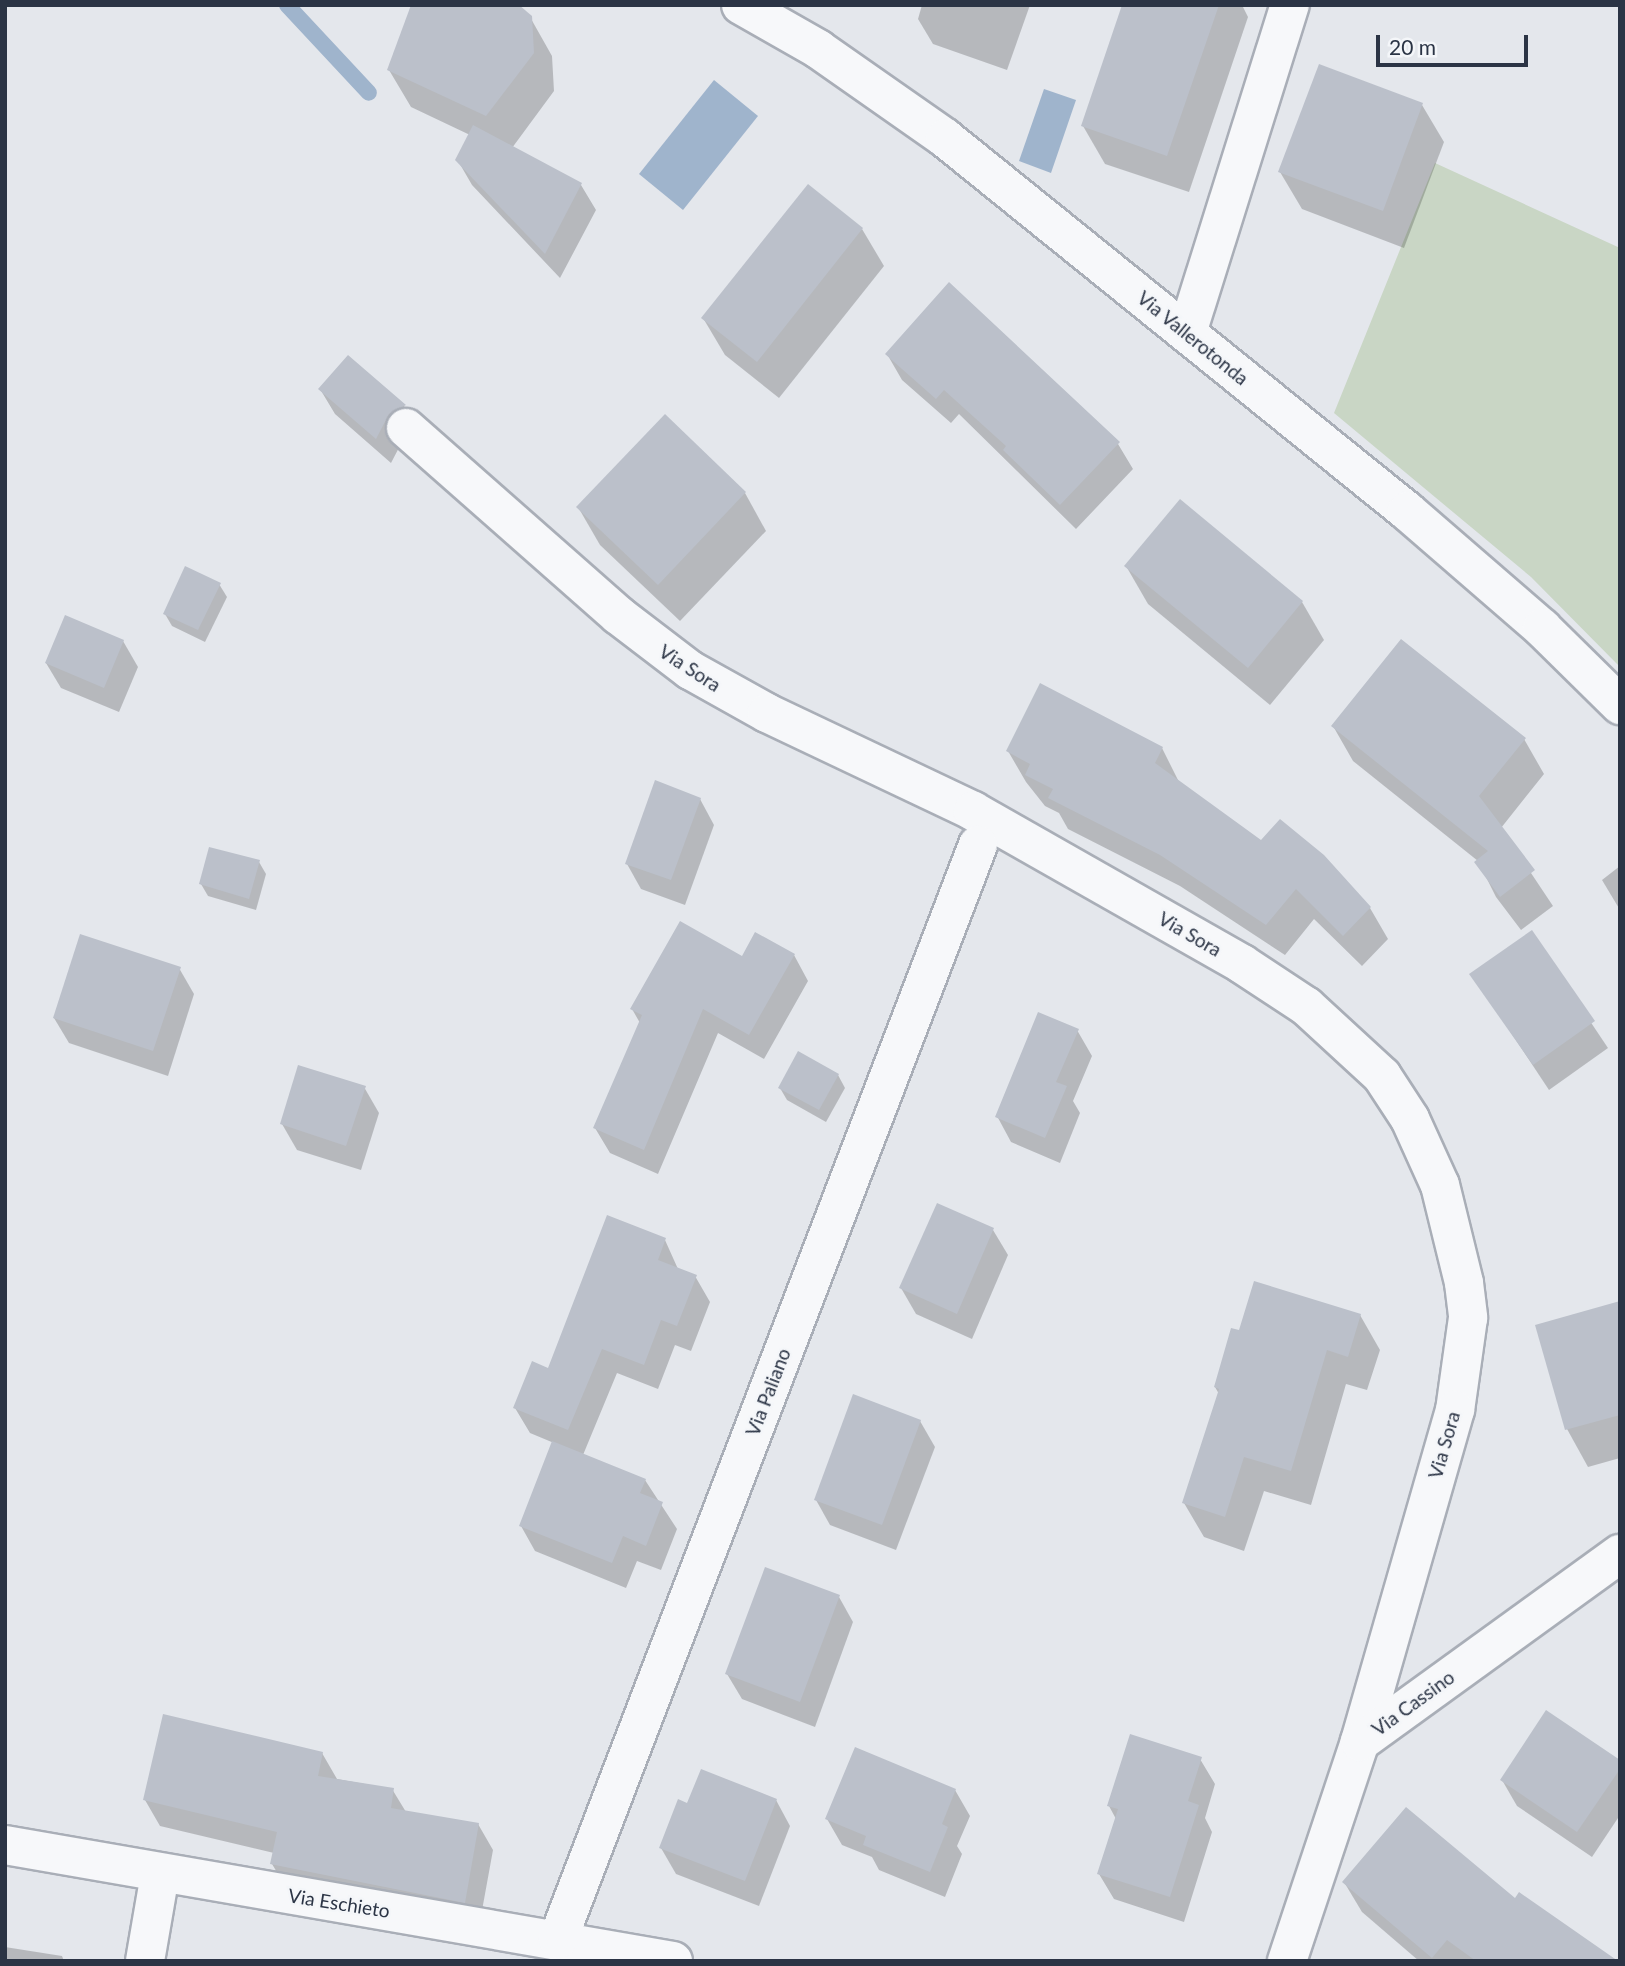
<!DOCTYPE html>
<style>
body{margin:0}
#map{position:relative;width:1625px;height:1966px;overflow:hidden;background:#e4e7ec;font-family:Lato,sans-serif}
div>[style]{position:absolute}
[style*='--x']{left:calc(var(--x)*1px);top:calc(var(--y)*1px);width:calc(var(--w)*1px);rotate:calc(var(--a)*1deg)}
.green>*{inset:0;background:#c9d6c5}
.water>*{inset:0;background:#9fb4cc}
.shadow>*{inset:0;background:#0003}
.stream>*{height:16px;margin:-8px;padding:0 8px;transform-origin:8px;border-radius:8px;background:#9fb4cc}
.building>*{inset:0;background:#bbc0ca}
.roads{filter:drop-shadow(2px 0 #a9aeb7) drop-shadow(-2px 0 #a9aeb7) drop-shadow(0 2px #a9aeb7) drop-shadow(0 -2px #a9aeb7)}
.street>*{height:38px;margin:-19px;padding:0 19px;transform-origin:19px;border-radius:19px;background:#f7f8fa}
span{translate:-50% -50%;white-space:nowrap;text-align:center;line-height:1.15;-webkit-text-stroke:5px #f4f6f9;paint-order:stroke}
.street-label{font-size:19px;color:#2b3445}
.frame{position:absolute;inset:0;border:7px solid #2b3445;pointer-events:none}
.scale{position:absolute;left:1376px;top:35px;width:152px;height:32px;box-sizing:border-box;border:4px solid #2b3445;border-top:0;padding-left:9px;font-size:21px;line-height:24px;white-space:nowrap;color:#2b3445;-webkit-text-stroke:5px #f4f6f9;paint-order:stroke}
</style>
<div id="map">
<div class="green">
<i style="clip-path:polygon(1435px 163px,1620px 248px,1620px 667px,1531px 577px,1334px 413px)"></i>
</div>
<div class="water">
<i style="clip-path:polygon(714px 80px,758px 116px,683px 210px,639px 174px)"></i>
<i style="clip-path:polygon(1044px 89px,1076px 100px,1051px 173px,1019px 161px)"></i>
</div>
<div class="shadow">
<i style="clip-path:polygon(922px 5px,1030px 5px,1007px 70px,933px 44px,918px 19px)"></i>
<i style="clip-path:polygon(1124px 5px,1242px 5px,1248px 17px,1189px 192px,1105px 164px,1083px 126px)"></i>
<i style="clip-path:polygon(530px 17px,552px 56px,554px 91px,512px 148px,581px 185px,596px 210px,560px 278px,472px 185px,457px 159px,470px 135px,411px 107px,389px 70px)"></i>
<i style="clip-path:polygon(1422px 105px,1444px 142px,1404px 248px,1302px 209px,1280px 172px)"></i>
<i style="clip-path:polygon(862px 229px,884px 266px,779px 398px,725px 355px,703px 318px)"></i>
<i style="clip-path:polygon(887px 354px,1118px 444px,1133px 469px,1076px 529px,959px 414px,951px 423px,902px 380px)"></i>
<i style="clip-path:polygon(320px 389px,404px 406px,419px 431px,403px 440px,391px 463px,335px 414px)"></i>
<i style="clip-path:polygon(745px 493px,766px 531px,680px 621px,600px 545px,578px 507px)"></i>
<i style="clip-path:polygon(1180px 502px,1302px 602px,1324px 640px,1270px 705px,1148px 604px,1126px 566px)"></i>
<i style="clip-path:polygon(219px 584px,227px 597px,205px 642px,172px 626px,165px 614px)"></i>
<i style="clip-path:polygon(123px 641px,138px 667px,119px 712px,61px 688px,46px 663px)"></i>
<i style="clip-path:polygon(1333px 726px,1524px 739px,1544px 774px,1501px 828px,1553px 906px,1521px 930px,1496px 897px,1478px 861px,1353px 761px)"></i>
<i style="clip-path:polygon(1162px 748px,1179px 782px,1261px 842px,1322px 856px,1370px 908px,1388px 939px,1362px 966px,1314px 919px,1285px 955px,1180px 886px,1068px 829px,1059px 813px,1045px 806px,1026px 782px,1008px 751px)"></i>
<i style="clip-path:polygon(700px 799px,714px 825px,685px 905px,641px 889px,627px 864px)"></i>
<i style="clip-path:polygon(259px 862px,266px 874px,256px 910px,208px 896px,201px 884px)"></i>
<i style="clip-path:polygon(1620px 866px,1620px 910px,1602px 880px)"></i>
<i style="clip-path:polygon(1531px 933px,1608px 1048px,1549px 1090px,1472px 974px)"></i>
<i style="clip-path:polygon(794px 955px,808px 981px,764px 1059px,718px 1033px,658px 1174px,610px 1153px,595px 1128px,640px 1023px,632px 1009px,743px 958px)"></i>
<i style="clip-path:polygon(179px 968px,194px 994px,168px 1076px,69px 1043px,54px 1018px)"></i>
<i style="clip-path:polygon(1077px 1030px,1092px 1056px,1073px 1101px,1080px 1113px,1060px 1163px,1011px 1142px,997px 1116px)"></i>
<i style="clip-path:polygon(838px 1075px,845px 1088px,826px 1122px,787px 1100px,780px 1088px)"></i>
<i style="clip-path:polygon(364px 1087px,379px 1113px,361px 1170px,297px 1150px,282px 1124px)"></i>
<i style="clip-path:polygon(938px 1205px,993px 1230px,1008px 1255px,972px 1339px,916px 1314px,901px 1288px)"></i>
<i style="clip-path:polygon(665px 1240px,678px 1269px,695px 1276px,710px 1302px,691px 1351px,675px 1345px,658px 1389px,617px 1373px,583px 1455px,645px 1480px,677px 1529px,661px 1570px,637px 1561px,626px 1588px,535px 1551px,521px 1526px,554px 1443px,530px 1433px,515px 1408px)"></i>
<i style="clip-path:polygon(1620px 1302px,1620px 1458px,1588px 1467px,1567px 1429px)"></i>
<i style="clip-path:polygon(1360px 1315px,1380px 1350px,1367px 1390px,1346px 1384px,1311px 1505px,1264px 1491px,1244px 1551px,1204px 1537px,1184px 1503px,1219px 1394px,1215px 1387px)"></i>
<i style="clip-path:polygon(920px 1421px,935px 1447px,896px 1550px,830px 1525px,816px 1500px)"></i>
<i style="clip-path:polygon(839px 1597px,853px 1622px,815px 1727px,742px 1699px,727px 1674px)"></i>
<i style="clip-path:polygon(322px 1753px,337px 1779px,392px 1789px,406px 1812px,478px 1824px,493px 1850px,479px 1927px,287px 1889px,272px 1864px,274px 1853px,160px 1826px,145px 1800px)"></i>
<i style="clip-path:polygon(1200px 1759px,1215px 1784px,1205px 1818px,1212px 1832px,1184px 1922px,1114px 1899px,1099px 1874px,1116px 1819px,1109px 1806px)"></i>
<i style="clip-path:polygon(1620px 1762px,1620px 1815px,1592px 1857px,1517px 1806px,1502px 1780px)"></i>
<i style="clip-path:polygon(955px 1790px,970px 1816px,957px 1846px,962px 1854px,945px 1897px,879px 1870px,872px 1857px,842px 1845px,827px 1819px)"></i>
<i style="clip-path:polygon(776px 1800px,790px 1826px,759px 1906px,676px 1874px,661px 1848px,688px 1805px)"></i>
<i style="clip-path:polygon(1344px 1882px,1515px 1901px,1615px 1961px,1419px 1961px,1362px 1912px)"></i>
<i style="clip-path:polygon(5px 1947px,62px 1956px,64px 1961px,5px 1961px)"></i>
</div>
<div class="stream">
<i style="--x:287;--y:5;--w:120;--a:47"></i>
</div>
<div class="building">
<i style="clip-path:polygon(411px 5px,519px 5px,532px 16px,534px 53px,486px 116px,387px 70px)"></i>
<i style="clip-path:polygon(1122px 5px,1219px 5px,1167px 156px,1081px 126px)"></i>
<i style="clip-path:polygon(1319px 64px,1423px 103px,1383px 211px,1278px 172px)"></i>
<i style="clip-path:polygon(473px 125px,582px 183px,545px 254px,455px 160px)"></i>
<i style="clip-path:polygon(808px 184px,863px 228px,757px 362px,701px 318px)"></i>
<i style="clip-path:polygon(949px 282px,1120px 442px,1060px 505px,1003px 450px,1006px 446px,944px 390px,936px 399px,885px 354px)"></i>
<i style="clip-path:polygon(348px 355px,406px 405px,389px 414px,376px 439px,318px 389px)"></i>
<i style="clip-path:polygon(665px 414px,746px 492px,658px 585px,576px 507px)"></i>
<i style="clip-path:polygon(1180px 499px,1303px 601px,1248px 668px,1124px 566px)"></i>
<i style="clip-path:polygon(185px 566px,221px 583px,198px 630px,163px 614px)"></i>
<i style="clip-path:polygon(65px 615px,124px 640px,104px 688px,45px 663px)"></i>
<i style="clip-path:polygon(1401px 639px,1526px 738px,1479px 796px,1535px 870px,1500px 897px,1474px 862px,1488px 851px,1331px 726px)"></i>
<i style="clip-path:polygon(1040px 683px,1163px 747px,1155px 763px,1261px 840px,1280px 819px,1324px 855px,1371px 907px,1343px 936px,1296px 889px,1266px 925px,1160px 855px,1048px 798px,1053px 789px,1025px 775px,1030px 764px,1006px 751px)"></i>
<i style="clip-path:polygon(655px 780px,701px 798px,671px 880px,625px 864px)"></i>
<i style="clip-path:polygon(209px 847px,260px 860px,249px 899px,199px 884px)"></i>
<i style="clip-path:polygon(680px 921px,742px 956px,755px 932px,795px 954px,749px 1035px,703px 1009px,644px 1150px,593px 1128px,642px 1015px,630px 1009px)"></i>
<i style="clip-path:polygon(1532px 930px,1595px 1021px,1533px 1065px,1469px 974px)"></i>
<i style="clip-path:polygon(80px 934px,181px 967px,153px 1051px,53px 1018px)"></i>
<i style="clip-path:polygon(1038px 1012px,1079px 1029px,1056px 1082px,1067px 1086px,1045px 1138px,995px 1117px)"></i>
<i style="clip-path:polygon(798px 1051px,839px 1074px,819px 1110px,778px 1088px)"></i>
<i style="clip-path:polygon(298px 1065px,366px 1086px,346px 1146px,280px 1124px)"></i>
<i style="clip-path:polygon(937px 1203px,994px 1228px,957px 1314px,899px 1288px)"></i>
<i style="clip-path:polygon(607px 1215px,666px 1238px,658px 1260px,697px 1275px,677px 1326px,661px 1320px,644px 1365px,602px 1349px,568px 1430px,513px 1408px,532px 1361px,548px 1368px)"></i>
<i style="clip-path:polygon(1254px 1281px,1361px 1314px,1348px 1357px,1327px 1350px,1291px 1471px,1244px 1457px,1225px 1517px,1182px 1503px,1219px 1389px,1214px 1387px,1231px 1328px,1239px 1330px)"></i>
<i style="clip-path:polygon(1620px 1301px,1620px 1415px,1565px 1430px,1535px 1325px)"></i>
<i style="clip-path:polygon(853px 1394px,921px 1420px,882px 1525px,814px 1500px)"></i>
<i style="clip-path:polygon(552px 1441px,646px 1479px,640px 1493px,663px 1502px,646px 1546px,623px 1536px,612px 1563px,519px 1526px)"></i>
<i style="clip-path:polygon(765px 1567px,840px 1595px,800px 1702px,725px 1674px)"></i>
<i style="clip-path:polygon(1546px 1710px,1620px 1760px,1620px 1769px,1577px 1832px,1500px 1780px)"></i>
<i style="clip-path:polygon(163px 1714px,323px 1752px,318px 1776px,394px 1788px,391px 1808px,479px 1823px,465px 1903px,270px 1864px,277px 1832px,143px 1800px)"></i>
<i style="clip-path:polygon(1130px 1734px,1202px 1757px,1188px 1801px,1199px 1805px,1170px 1897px,1097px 1874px,1118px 1809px,1107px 1806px)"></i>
<i style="clip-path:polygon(855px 1747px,956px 1789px,942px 1824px,948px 1827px,930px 1872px,863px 1845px,866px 1836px,825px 1819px)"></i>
<i style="clip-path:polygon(701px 1769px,777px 1799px,745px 1881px,659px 1848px,678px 1799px,687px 1803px)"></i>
<i style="clip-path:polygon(1406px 1807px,1515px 1898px,1519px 1892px,1618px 1961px,1476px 1961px,1447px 1940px,1432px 1958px,1342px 1882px)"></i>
</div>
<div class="roads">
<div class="street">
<i style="--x:741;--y:5;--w:89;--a:29.7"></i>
<i style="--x:818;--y:49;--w:155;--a:35"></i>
<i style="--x:945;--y:138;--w:594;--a:38.92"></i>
<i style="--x:1407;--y:511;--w:179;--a:40.9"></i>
<i style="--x:1542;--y:628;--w:110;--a:44.6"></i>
<i style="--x:1187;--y:333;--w:344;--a:-72.6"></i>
<i style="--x:406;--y:428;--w:283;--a:41.4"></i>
<i style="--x:618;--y:615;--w:91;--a:37.4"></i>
<i style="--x:690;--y:670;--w:88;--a:29.2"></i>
<i style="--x:767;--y:713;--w:228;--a:25.4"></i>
<i style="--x:973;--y:811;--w:309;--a:29.6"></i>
<i style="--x:1242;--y:964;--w:77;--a:33.3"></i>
<i style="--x:1306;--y:1006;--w:103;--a:42.6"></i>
<i style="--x:1382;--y:1076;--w:51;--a:56.9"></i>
<i style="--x:1410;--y:1119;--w:72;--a:65.6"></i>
<i style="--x:1440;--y:1185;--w:101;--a:76.2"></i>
<i style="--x:1464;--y:1283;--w:35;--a:83"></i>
<i style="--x:1468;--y:1318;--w:93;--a:98"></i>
<i style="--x:1455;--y:1410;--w:345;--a:106"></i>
<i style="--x:5;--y:1845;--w:678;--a:9.85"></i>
<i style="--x:558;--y:1939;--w:1172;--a:-69"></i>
<i style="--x:145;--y:1961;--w:88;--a:-80.2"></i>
<i style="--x:1287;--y:1961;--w:231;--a:-71.6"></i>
<i style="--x:1360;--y:1742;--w:321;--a:-35.9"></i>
</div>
</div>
<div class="street-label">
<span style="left:1193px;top:338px;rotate:39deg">Via Vallerotonda</span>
<span style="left:690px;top:668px;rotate:33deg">Via Sora</span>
<span style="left:1190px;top:934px;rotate:30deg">Via Sora</span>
<span style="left:768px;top:1392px;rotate:-69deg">Via Paliano</span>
<span style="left:1444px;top:1445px;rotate:-74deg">Via Sora</span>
<span style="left:1413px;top:1703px;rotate:-36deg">Via Cassino</span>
<span style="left:339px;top:1903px;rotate:9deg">Via Eschieto</span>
</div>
<div class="frame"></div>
<div class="scale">20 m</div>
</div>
